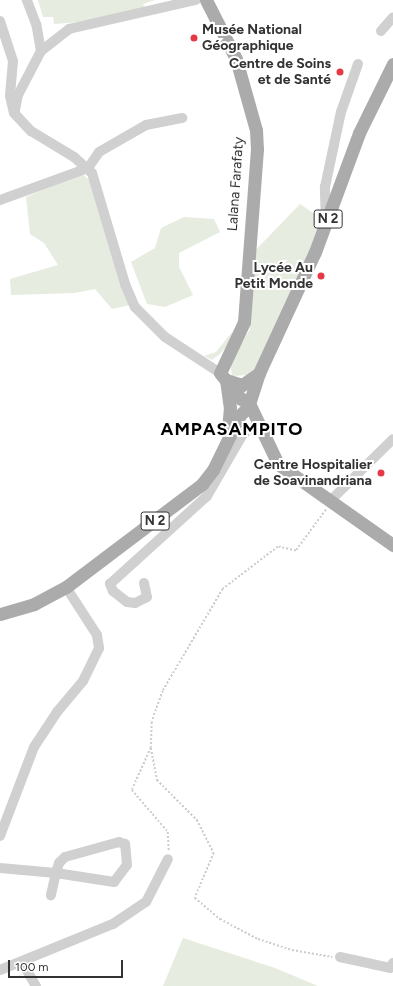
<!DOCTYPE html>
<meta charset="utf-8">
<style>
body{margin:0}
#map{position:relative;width:393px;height:986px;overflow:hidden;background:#fff;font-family:Figtree,sans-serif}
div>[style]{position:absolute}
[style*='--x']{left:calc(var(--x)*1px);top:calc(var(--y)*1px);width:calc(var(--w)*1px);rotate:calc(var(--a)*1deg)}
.green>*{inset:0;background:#e6ecdf}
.path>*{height:1.5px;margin-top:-0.75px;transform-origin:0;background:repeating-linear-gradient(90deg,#cdcdcd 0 2px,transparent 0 4px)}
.minor>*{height:10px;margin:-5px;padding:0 5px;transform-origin:5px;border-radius:5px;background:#d0d0d0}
.major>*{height:13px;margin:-6.5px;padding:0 6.5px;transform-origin:6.5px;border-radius:6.5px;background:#ababab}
.dots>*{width:11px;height:11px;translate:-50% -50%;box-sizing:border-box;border:2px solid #fff;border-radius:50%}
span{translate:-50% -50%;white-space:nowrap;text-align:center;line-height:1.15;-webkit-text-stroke:4px #fff;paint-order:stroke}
.shield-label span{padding:1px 3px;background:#fff;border:1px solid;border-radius:3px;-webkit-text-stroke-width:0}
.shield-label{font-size:13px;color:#333;font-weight:700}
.poi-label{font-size:14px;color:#333;font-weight:700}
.left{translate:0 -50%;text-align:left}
.right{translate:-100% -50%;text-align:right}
.street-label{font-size:14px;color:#333}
.district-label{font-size:18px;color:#000;font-weight:700;letter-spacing:1px}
.scale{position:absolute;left:8px;top:960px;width:115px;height:18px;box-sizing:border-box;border:2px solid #333;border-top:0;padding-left:5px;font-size:12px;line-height:14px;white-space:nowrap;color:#333;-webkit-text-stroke:3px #fff;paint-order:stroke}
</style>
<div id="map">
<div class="green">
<i style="clip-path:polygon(38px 0,155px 0,143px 4px,145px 8px,106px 20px,54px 24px,53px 17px,43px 17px)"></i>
<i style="clip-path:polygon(81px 173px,94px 184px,130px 305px,112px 309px,95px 289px,75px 293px,11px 295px,10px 279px,58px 265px,44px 243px,30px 234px,26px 197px)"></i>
<i style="clip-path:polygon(300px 204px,326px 222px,259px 364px,248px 375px,232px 376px,230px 362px,250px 329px,247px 259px)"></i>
<i style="clip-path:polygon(184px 217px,214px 219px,220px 232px,179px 253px,179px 267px,193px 295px,165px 307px,147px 304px,131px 262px,155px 248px,161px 228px)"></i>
<i style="clip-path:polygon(232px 332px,231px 341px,220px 354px,212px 360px,204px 356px,216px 352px)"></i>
<i style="clip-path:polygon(183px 938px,275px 968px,318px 986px,163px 986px)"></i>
</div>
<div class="path">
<i style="--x:326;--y:510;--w:51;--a:126.2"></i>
<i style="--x:296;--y:551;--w:18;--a:-167"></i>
<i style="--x:278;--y:547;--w:69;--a:142.6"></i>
<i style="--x:223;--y:589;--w:118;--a:120.5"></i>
<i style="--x:163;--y:691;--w:33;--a:110"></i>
<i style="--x:152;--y:722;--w:26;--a:92"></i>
<i style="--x:151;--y:748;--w:33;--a:79"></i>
<i style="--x:157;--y:780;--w:57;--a:45"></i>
<i style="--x:197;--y:820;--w:37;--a:63"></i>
<i style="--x:214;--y:853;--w:49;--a:112.9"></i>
<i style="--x:195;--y:898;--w:33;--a:40"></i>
<i style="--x:220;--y:919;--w:43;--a:27.8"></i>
<i style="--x:258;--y:939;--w:36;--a:18"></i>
<i style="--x:292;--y:950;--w:41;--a:9.9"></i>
<i style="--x:151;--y:748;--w:46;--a:114.3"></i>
<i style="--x:132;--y:790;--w:55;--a:49.4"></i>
<i style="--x:168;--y:832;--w:19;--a:87"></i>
</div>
<div class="minor">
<i style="--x:0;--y:21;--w:42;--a:72"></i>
<i style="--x:13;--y:61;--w:35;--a:95"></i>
<i style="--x:10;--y:96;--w:17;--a:77"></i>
<i style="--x:14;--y:113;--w:25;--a:47"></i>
<i style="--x:31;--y:131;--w:50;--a:31.2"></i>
<i style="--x:74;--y:157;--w:24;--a:42"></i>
<i style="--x:92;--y:173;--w:116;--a:73.4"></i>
<i style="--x:125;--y:284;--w:25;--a:67"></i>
<i style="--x:135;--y:307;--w:42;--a:45"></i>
<i style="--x:165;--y:337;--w:66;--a:33.2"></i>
<i style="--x:381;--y:31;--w:18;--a:-49"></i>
<i style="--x:41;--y:51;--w:36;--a:-38"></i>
<i style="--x:69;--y:29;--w:130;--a:-12.9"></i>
<i style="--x:15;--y:110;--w:15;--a:-79"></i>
<i style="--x:18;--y:95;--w:50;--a:-62.4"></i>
<i style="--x:41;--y:51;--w:27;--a:-100"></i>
<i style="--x:36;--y:24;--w:26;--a:-111"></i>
<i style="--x:0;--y:200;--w:94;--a:-20"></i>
<i style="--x:88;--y:168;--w:19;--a:-55"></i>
<i style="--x:99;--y:152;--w:54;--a:-29.9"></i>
<i style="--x:146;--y:125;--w:37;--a:-11"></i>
<i style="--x:326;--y:221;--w:34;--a:-92"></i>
<i style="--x:325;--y:187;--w:77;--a:-78"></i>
<i style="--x:341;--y:112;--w:51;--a:-70.5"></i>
<i style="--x:330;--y:501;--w:88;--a:-44.5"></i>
<i style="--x:144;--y:583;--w:14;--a:78"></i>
<i style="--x:147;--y:597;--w:13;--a:153"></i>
<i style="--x:135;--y:603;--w:8;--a:-173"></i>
<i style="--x:127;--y:602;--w:18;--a:-142"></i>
<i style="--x:113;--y:591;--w:8;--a:-113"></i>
<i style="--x:110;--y:584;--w:131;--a:-42.2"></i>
<i style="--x:207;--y:496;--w:72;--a:-59.9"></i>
<i style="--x:243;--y:434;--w:13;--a:-32"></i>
<i style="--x:0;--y:836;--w:95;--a:-69.1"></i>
<i style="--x:34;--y:747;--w:42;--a:-56.7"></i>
<i style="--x:57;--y:712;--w:40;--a:-50"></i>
<i style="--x:83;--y:681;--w:37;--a:-64"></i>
<i style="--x:99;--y:648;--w:13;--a:-99"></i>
<i style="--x:97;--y:635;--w:57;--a:-122.9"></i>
<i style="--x:0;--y:868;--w:56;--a:5.1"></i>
<i style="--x:56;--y:873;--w:59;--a:8.8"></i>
<i style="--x:114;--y:882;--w:21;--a:-53"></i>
<i style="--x:127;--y:865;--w:21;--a:-95"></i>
<i style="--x:125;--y:844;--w:6;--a:-162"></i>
<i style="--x:119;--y:842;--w:56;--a:164.5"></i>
<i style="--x:65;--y:857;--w:8;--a:135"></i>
<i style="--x:59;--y:863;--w:10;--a:107"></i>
<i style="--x:56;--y:873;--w:23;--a:103"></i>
<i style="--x:340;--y:957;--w:51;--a:12.4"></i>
<i style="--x:390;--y:968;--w:6;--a:-59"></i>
<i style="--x:22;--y:962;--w:28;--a:60"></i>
<i style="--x:0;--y:970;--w:122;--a:-22.2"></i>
<i style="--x:113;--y:924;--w:40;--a:-34"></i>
<i style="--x:146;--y:902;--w:48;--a:-62.9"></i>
</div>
<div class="major">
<i style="--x:206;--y:0;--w:66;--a:63"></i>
<i style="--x:236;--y:59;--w:74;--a:74.3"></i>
<i style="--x:256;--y:130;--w:19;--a:87"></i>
<i style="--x:257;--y:149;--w:173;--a:94.3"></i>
<i style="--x:244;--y:322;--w:56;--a:115.2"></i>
<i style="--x:220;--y:373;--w:33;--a:51"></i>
<i style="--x:241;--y:399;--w:7;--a:16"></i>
<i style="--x:248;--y:401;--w:70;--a:64.5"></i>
<i style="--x:278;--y:464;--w:141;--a:35.2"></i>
<i style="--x:226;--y:380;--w:27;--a:82"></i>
<i style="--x:230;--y:407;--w:25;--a:95"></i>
<i style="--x:226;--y:380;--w:17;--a:17"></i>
<i style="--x:242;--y:385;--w:21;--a:-35"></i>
<i style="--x:0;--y:614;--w:35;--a:-16"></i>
<i style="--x:34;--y:604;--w:36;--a:-28"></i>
<i style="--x:66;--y:587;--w:171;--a:-37.1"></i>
<i style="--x:202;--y:484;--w:18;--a:-52"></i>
<i style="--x:213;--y:470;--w:61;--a:-63.9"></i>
<i style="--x:240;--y:415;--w:11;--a:-45"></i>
<i style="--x:248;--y:407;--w:36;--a:-72"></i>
<i style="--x:259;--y:373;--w:133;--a:-65.2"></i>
<i style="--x:315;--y:252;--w:127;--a:-69.7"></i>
<i style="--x:359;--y:133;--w:77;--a:-63.8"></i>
</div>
<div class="dots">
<i style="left:194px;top:38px;background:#e63946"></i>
<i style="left:340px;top:72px;background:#e63946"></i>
<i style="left:321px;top:276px;background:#e63946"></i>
<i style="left:381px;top:473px;background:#e63946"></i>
</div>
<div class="shield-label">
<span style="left:328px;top:219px">N 2</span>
<span style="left:155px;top:521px">N 2</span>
</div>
<div class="poi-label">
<span class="left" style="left:202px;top:38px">Musée National<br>Géographique</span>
<span class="right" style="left:331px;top:72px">Centre de Soins<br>et de Santé</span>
<span class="right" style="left:313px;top:276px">Lycée Au<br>Petit Monde</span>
<span class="right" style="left:372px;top:473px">Centre Hospitalier<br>de Soavinandriana</span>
</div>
<div class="street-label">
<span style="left:236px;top:184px;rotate:-86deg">Lalana Farafaty</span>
</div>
<div class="district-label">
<span style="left:232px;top:429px">AMPASAMPITO</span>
</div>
<div class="scale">100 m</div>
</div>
